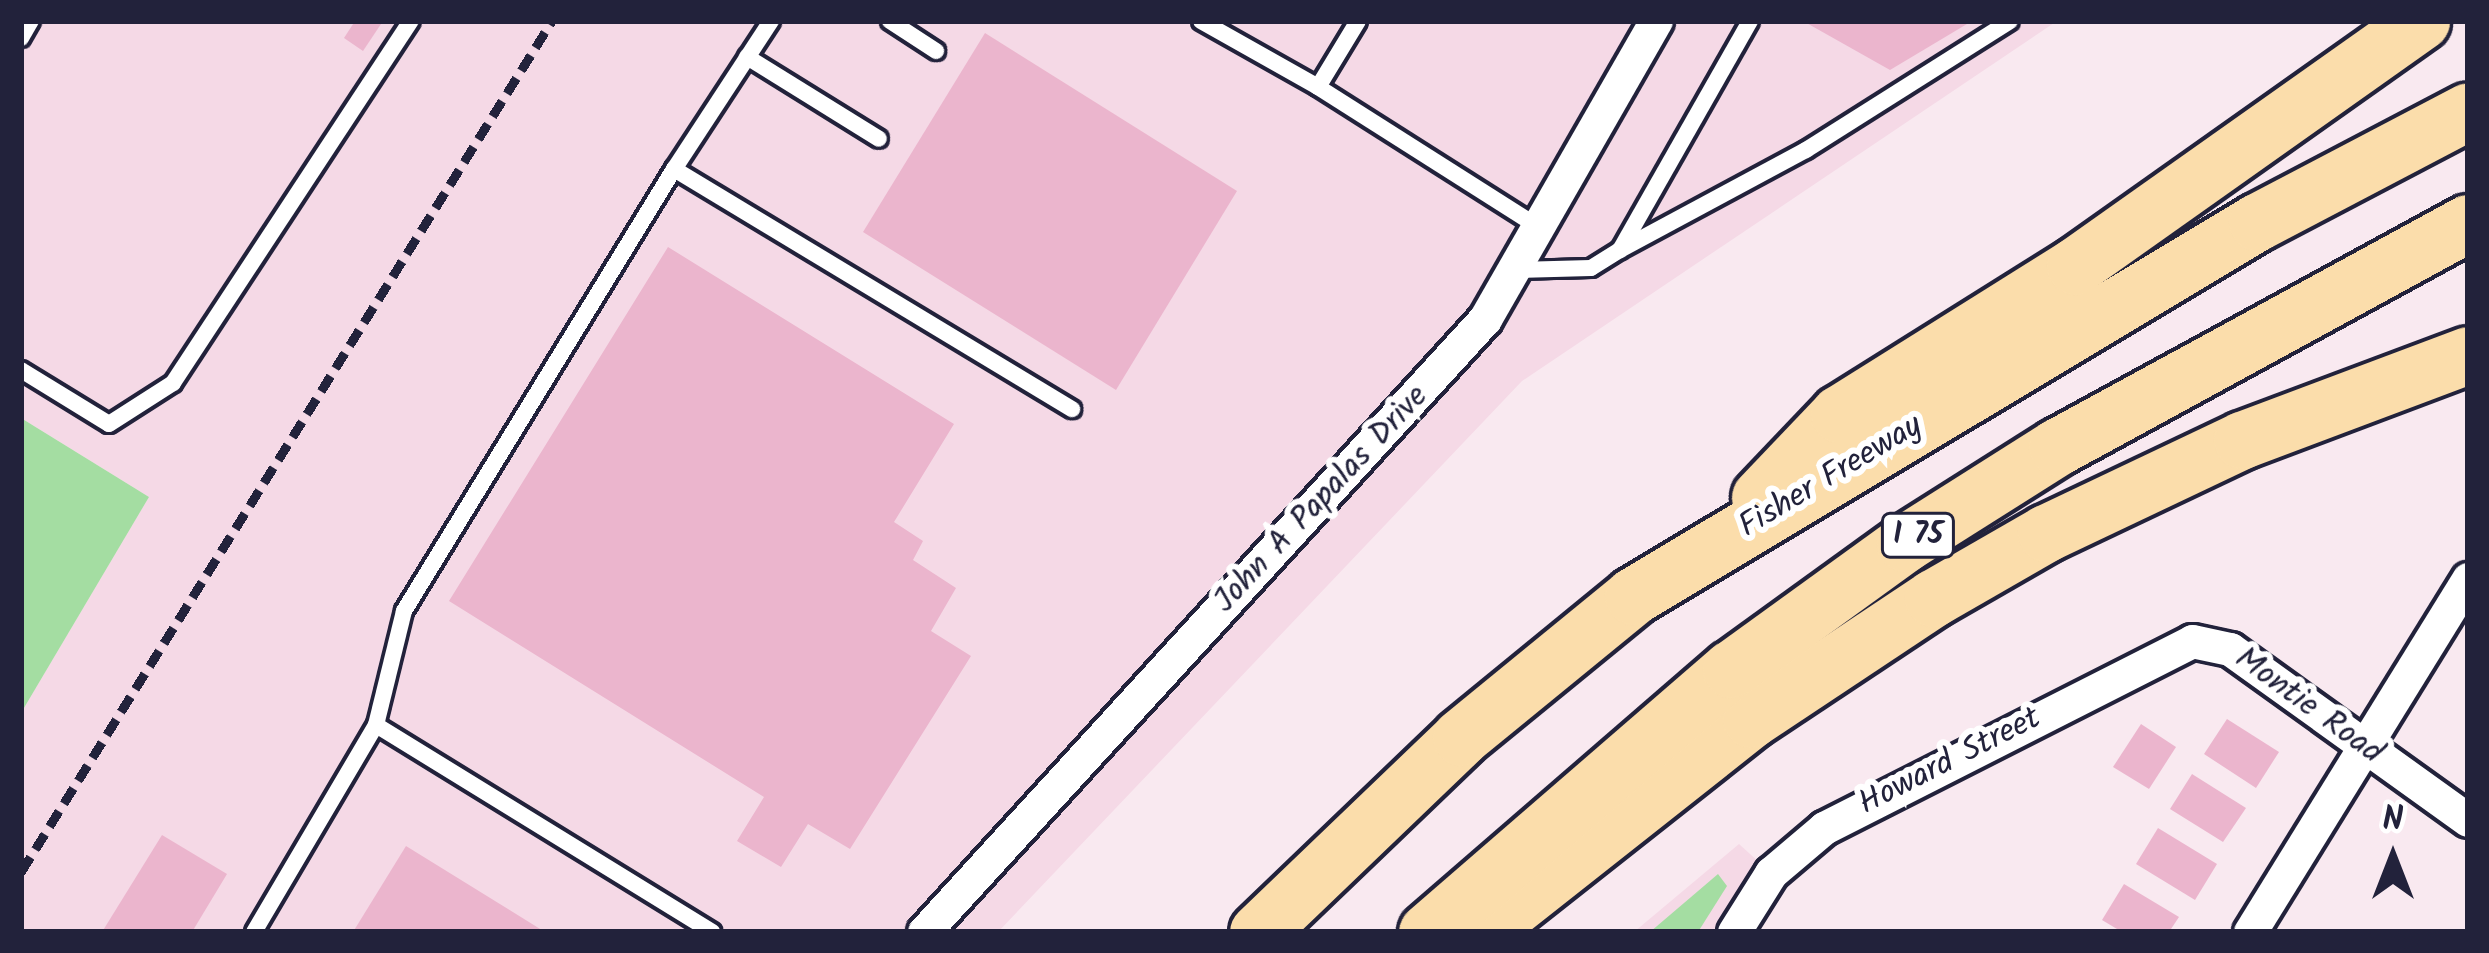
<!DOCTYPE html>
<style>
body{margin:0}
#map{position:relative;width:2489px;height:953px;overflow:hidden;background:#f9e9f0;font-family:Kalam,sans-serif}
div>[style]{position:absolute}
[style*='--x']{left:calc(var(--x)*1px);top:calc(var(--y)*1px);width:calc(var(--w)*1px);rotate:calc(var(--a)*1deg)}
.built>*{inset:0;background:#f5d9e6}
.green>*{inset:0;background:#a4dda2}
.building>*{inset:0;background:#ebb5cd}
.roads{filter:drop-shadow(3px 0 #22223b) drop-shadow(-3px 0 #22223b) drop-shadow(0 3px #22223b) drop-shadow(0 -3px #22223b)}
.lane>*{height:16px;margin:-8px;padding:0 8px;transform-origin:8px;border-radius:8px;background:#fff}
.street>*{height:33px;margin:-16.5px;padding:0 16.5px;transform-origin:16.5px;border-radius:16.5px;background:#fff}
.highway>*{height:57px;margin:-28.5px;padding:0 28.5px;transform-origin:28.5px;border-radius:28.5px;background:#fbddab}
.rail>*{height:9px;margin-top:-4.5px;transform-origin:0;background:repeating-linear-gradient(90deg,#22223b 0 18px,transparent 0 27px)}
span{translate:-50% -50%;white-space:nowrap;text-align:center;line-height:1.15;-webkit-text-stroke:12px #fff;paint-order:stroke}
.shield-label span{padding:3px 9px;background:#fff;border:3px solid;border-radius:9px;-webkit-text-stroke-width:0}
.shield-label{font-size:30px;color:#22223b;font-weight:700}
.street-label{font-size:33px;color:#22223b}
.frame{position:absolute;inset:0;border:24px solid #22223b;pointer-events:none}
.north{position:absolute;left:2333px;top:797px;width:120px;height:120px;-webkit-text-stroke:9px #fff;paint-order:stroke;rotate:0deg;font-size:33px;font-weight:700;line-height:48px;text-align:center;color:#22223b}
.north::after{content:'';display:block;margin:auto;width:42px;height:54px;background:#22223b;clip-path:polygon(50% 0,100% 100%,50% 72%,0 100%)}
</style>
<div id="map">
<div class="built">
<i style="clip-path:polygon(21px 21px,2057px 21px,1522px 381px,998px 932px,21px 932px,21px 713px,149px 497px,21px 418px)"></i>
<i style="clip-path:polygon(1739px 844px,1771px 873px,1734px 932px,1634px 932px)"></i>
</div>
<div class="green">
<i style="clip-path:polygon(21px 418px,149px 497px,21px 713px)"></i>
<i style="clip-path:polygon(1718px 874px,1727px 886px,1698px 932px,1650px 932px)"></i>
</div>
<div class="building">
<i style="clip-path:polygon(355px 21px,383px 21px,363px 51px,344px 38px)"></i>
<i style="clip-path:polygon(1803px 21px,1972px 21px,1890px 70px)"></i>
<i style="clip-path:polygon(985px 33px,1237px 191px,1116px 390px,863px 232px)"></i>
<i style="clip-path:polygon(668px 247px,954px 424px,894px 522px,923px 541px,913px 560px,956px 588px,931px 631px,971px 656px,850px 849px,808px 824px,781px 867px,737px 841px,764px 797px,449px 601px)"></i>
<i style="clip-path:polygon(2227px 719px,2279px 752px,2256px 788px,2204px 754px)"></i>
<i style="clip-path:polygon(2141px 724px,2176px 747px,2149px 789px,2113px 767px)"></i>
<i style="clip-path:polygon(2192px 774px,2246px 808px,2223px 842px,2170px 809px)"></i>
<i style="clip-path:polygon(2158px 828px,2217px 864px,2195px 900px,2136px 864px)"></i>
<i style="clip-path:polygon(162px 835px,227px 874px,192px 932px,102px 932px)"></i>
<i style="clip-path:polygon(406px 846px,545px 932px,353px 932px)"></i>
<i style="clip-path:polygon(2124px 884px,2179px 917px,2169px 932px,2122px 932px,2102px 920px)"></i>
</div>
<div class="roads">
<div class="lane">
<i style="--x:771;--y:21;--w:177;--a:123.2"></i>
<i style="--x:674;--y:169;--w:465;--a:31.1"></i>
<i style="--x:890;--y:21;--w:55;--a:33.1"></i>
<i style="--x:1201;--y:21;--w:134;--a:29.4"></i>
<i style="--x:1358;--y:21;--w:77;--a:121.2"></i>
<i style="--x:1318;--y:87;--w:262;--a:32.4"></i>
<i style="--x:21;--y:38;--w:20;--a:-60"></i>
<i style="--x:747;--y:57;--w:155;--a:31.8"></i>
<i style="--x:1620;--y:250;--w:211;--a:-28.3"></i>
<i style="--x:1806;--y:150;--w:241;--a:-32.3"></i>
<i style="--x:1517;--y:270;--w:74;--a:-1.5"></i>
<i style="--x:1591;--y:268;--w:34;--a:-32"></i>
<i style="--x:1620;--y:250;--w:263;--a:-60.4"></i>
<i style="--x:21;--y:370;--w:103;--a:31.5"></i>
<i style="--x:109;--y:424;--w:76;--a:-32.6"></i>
<i style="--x:173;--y:383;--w:433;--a:-56.7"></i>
<i style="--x:376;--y:725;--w:117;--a:-76.2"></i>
<i style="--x:404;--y:611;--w:518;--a:-58.58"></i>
<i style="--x:254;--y:932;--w:240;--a:-59.5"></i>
<i style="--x:376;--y:725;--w:395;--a:31.6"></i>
</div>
<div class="street">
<i style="--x:924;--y:932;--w:831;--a:-47.54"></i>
<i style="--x:1485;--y:319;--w:344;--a:-60.2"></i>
<i style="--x:1734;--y:932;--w:70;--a:-57.9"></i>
<i style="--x:1771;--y:873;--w:70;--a:-40.3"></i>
<i style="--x:1824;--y:828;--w:413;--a:-26.9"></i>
<i style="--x:2192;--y:641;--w:39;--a:12"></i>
<i style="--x:2230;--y:649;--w:293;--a:35.7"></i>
<i style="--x:2250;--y:932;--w:415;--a:-58.3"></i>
</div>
<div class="highway">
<i style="--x:1760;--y:497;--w:115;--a:-46.4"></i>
<i style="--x:1839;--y:414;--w:279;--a:-32.1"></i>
<i style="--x:2075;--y:266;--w:424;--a:-35.3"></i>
<i style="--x:1494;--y:922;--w:328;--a:-38.3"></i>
<i style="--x:1751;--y:719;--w:219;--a:-33.6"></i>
<i style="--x:1933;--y:598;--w:130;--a:-29.9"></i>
<i style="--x:2046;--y:533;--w:217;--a:-25.4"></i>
<i style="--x:2242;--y:440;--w:241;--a:-20.6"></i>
<i style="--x:1258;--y:932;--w:281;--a:-43.8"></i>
<i style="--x:1461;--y:737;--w:222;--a:-39.3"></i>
<i style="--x:1633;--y:596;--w:727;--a:-30.94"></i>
<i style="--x:2257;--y:222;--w:238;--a:-27.7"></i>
<i style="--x:1427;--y:932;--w:402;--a:-40.9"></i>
<i style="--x:1731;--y:669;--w:215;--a:-35.9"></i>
<i style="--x:1905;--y:543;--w:180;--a:-32.3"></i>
<i style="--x:2057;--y:447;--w:468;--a:-28.6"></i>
</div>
</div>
<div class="rail">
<i style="--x:21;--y:872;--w:1003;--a:-58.04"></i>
</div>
<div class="shield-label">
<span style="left:1918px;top:535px">I 75</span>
</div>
<div class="street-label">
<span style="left:1831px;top:477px;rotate:-31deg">Fisher Freeway</span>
<span style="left:1322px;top:500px;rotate:-47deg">John A Papalas Drive</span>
<span style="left:2308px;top:707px;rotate:36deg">Montie Road</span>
<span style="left:1950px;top:762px;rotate:-27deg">Howard Street</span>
</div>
<div class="frame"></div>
<div class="north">N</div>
</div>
